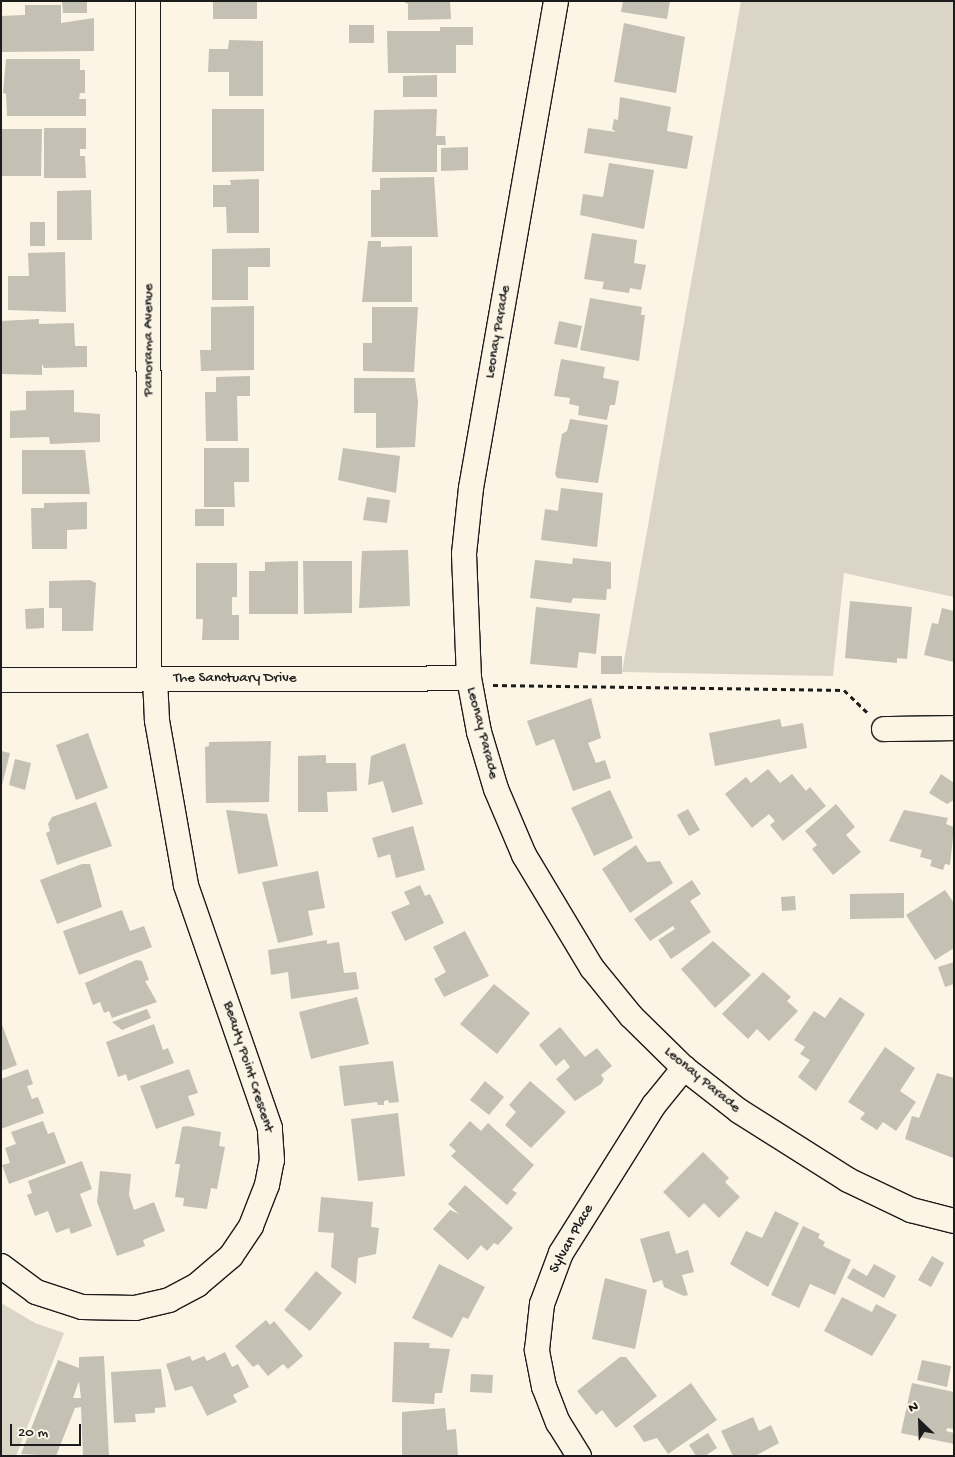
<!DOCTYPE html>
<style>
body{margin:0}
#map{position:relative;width:955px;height:1457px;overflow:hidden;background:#fcf5e5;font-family:"Gochi Hand",sans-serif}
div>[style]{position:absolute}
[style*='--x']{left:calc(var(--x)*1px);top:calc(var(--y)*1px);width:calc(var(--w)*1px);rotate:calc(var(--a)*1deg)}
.green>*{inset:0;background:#dbd5c8}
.building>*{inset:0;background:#c4c0b3}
.path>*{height:3px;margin-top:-1.5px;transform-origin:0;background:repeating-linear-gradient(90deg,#1c1c1c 0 5px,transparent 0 9px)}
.roads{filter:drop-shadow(1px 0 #1c1c1c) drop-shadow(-1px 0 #1c1c1c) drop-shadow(0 1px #1c1c1c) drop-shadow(0 -1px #1c1c1c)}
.minor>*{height:24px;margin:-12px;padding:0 12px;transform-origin:12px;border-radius:12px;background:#fcf5e5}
span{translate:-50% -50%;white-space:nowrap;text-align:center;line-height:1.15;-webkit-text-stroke:4px #fcf5e5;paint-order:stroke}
.street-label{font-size:15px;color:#1c1c1c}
.frame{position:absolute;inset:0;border:2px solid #1c1c1c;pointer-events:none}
.north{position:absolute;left:895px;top:1397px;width:50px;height:50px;-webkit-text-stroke:4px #fcf5e5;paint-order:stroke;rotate:336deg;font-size:14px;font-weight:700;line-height:20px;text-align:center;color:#1c1c1c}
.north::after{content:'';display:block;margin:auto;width:18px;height:22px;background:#1c1c1c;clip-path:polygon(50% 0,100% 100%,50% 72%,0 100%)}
.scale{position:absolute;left:10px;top:1424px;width:71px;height:22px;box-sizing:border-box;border:2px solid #1c1c1c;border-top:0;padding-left:6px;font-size:15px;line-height:18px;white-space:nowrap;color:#1c1c1c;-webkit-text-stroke:4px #fcf5e5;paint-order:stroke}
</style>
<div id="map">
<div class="green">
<i style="clip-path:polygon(741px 1px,954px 1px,954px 597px,844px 573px,833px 676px,622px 672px)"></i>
<i style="clip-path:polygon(1px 1303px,35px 1323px,64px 1333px,16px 1456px,1px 1456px)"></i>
</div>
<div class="building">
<i style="clip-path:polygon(62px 1px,87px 1px,87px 13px,63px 13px)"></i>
<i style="clip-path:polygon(213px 1px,257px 1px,257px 19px,213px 19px)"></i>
<i style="clip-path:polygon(402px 1px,450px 1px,451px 19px,408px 20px,408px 4px)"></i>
<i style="clip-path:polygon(623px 1px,670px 1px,667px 19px,621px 12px)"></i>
<i style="clip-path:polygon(25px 5px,61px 5px,61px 23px,94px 18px,94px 51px,1px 52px,1px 16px,25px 15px)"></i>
<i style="clip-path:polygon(624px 23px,685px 37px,676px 93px,614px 82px)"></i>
<i style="clip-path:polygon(349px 25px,374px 25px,374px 43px,349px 43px)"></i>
<i style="clip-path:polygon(440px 27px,473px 27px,473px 45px,456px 45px,456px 73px,388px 73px,387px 31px,440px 31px)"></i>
<i style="clip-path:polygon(229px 40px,263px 41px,263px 96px,229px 96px,229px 72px,208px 72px,209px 49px,228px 49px)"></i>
<i style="clip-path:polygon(6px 59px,80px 59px,80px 70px,85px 70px,85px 93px,80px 93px,79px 99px,86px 99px,86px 116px,7px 116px,6px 94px,3px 93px)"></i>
<i style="clip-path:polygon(437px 75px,437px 97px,403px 97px,403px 76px)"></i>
<i style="clip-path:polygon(620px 97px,671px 107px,667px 131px,693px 136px,687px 169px,584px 153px,588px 128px,616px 132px,612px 129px,614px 119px,618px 120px)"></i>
<i style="clip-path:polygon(212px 109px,264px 109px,264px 171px,212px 172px)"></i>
<i style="clip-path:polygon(437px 109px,436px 136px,445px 136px,446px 145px,437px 145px,437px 172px,372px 172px,374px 110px)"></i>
<i style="clip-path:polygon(44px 128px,86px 128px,86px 149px,80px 149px,80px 156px,85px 156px,86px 178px,44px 178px)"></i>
<i style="clip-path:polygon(1px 129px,42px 129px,41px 176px,1px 176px)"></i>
<i style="clip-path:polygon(468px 147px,468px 170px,441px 171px,441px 148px)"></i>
<i style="clip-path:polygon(609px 163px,654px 170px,644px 229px,580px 215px,583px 194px,603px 197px)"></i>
<i style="clip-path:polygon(434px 177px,438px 237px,371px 237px,371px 190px,380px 190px,380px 178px)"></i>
<i style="clip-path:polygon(259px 179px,259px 233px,227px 233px,226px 207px,213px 207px,213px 185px,231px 185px,230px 180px)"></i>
<i style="clip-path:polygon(91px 190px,92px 240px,57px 240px,57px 191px)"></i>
<i style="clip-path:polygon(30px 222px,45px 222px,45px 246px,30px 246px)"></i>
<i style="clip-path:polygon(592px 233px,637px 240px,634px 263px,646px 265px,641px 290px,630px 288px,629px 293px,602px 289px,604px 282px,584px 279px)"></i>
<i style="clip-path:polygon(368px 241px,381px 241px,381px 247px,412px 246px,412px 302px,362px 302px)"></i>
<i style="clip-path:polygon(270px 248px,270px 267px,248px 267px,248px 300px,212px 300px,212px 249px)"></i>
<i style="clip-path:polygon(65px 252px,66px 312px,8px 310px,8px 276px,29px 276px,28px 253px)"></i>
<i style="clip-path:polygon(590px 298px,642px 307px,641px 315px,645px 315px,639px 361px,580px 350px)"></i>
<i style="clip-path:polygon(254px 306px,254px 370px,201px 371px,200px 350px,211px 350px,211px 307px)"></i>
<i style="clip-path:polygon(372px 307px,418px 307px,414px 372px,363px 371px,363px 343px,372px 343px)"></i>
<i style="clip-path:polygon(39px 319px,39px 324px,74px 323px,75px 346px,87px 346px,87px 367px,44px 368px,42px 364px,42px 375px,1px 374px,1px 321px)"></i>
<i style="clip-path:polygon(559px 321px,582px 326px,577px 348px,554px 344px)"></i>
<i style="clip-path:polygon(561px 359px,605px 367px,603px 378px,619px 381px,615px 405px,610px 405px,607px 420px,578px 415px,579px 406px,569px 404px,570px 398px,554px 396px)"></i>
<i style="clip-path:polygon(250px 376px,250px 396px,237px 396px,238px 441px,206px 441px,205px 392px,216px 392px,216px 377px)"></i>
<i style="clip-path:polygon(354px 378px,415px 378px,418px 402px,415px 447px,376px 448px,376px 413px,354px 413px)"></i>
<i style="clip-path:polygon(74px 390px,74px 412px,100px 414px,100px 442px,50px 444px,49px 437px,10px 438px,10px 411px,26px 410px,26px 391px)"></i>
<i style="clip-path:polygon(570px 419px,608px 425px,598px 483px,557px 478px,555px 474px,562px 434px,567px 431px)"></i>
<i style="clip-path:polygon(204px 448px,249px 448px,249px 482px,234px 482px,235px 507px,204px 507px)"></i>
<i style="clip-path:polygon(343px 448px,400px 456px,396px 493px,338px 480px)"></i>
<i style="clip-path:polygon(22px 450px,85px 450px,90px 494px,22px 494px)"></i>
<i style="clip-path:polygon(561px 488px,603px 493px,597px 547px,541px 540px,545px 509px,558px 511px)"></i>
<i style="clip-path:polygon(367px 497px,390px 500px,387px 523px,363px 520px)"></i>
<i style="clip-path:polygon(87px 502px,87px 529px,67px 530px,67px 549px,32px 549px,31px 508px,44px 508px,44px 503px)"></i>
<i style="clip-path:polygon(195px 509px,224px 509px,224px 526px,195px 526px)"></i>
<i style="clip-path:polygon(408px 550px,410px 606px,359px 608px,362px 551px)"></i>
<i style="clip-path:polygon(573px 558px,611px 562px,611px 589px,607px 589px,606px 600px,573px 598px,571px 603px,530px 598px,535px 560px,572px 564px)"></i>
<i style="clip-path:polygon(298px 561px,298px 614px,249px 614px,249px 571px,265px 571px,265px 562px)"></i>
<i style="clip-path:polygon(303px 561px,352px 561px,352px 613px,304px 614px)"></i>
<i style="clip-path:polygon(196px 563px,237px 563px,237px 597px,232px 597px,232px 615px,239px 615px,239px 640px,202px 640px,203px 619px,196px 619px)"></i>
<i style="clip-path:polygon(90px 580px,96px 583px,93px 631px,62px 631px,62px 608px,49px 608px,49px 581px)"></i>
<i style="clip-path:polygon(850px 601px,912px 607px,907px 659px,897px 658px,897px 663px,845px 658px)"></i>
<i style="clip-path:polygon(536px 607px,600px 614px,596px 654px,579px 652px,577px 668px,530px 664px)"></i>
<i style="clip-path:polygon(44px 608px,44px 628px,26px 629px,25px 609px)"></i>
<i style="clip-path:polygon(942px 608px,954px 611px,954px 662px,924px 655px,932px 623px,938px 624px)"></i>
<i style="clip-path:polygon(601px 656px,622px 656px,622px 674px,601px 674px)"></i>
<i style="clip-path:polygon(591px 698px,601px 738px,588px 743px,596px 763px,605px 760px,611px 778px,573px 791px,554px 739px,536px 746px,527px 721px)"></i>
<i style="clip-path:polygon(780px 719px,782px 727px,803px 723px,807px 748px,715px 766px,709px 733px)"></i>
<i style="clip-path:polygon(88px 733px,108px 788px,76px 800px,56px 745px)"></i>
<i style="clip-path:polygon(271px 741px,269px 802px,206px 803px,205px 747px,209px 746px,209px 742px)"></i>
<i style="clip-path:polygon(405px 743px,423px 804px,392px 813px,383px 781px,368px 785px,371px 756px)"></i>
<i style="clip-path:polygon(1px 751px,10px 753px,2px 785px,1px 785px)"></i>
<i style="clip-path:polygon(326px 755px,326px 763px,356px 763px,357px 791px,327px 792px,328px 812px,298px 812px,298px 756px)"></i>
<i style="clip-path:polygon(15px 759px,31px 763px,25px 790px,9px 785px)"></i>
<i style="clip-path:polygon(768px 769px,780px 783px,792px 774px,806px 791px,810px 787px,826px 806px,783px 841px,770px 825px,775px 821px,769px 814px,752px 828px,725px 794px,746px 777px,751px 783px)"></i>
<i style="clip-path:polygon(941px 774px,954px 783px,954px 800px,947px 804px,929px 793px)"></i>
<i style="clip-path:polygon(610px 790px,633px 838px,594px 856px,571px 808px)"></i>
<i style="clip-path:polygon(96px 802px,112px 846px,57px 865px,46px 833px,50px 831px,48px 824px,52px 817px)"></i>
<i style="clip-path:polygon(836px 804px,855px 827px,846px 835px,861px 852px,833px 875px,812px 849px,817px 845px,805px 831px)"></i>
<i style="clip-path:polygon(688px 809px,700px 830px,689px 836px,677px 815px)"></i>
<i style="clip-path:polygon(226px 810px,267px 814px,278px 866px,238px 874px)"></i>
<i style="clip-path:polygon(904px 810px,948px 818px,946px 824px,954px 827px,950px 865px,945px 864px,943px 870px,930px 866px,932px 860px,920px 857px,922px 850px,889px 841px)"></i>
<i style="clip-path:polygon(413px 826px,425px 870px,396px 878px,390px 854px,378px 858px,372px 838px)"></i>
<i style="clip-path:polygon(636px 845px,647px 862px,660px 861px,673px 883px,630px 913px,602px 869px)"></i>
<i style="clip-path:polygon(82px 864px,90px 864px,102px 907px,57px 924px,40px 880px)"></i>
<i style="clip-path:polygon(318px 871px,325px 908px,308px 911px,313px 935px,278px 943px,262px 882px)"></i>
<i style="clip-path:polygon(692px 880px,701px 894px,690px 901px,711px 932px,671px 959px,658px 940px,675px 929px,673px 926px,650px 941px,634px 919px)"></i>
<i style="clip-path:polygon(420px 885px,425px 896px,430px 894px,444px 923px,405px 941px,391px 912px,410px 904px,404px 892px)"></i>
<i style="clip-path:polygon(945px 890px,954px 903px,954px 948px,935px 960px,906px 915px)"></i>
<i style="clip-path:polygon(904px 893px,904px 918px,850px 919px,850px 894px)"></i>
<i style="clip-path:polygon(795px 896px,796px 910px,782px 911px,781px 897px)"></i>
<i style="clip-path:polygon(122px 910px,130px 931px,144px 926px,152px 947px,79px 975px,63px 931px)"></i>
<i style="clip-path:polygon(465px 931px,489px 976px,444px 997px,434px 979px,446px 972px,433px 947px)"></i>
<i style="clip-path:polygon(327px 940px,327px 944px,339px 942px,344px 973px,356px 972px,359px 989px,291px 999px,288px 972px,271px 975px,268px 950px)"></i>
<i style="clip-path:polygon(713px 941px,751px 975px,715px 1008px,681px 969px)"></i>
<i style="clip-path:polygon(136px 960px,142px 961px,149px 980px,145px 981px,157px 1002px,112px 1018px,109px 1011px,104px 1013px,100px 1002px,93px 1005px,85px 983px)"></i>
<i style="clip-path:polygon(954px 962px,954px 984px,945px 987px,938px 967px)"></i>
<i style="clip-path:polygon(763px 972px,791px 997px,787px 1001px,798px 1011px,769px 1041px,757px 1029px,748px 1039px,722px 1014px)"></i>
<i style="clip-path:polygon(494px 984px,530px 1013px,497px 1054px,460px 1024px)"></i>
<i style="clip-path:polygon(357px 997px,369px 1044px,311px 1059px,299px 1012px)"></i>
<i style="clip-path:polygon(840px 997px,865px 1014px,816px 1091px,798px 1077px,810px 1060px,800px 1054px,805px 1047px,794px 1040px,814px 1011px,825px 1018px)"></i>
<i style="clip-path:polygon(147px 1009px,151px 1018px,122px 1030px,112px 1022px)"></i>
<i style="clip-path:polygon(1px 1022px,17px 1065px,1px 1071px)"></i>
<i style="clip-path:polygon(154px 1024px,163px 1050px,168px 1048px,174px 1063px,128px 1081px,126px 1074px,118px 1077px,106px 1042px)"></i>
<i style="clip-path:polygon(560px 1027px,585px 1057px,597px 1048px,612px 1066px,601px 1075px,604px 1079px,601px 1084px,575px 1101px,556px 1079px,570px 1067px,564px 1059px,556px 1066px,539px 1045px)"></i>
<i style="clip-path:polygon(885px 1047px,915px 1068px,900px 1091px,916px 1102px,896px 1131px,883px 1122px,877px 1130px,860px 1119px,865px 1113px,848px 1102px)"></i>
<i style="clip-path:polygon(393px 1061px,399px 1102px,389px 1103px,388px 1100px,384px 1101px,384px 1105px,378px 1105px,377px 1102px,344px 1106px,339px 1066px)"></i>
<i style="clip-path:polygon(28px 1069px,33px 1084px,27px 1086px,32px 1099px,38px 1097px,44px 1113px,1px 1129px,1px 1079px)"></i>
<i style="clip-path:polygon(189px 1069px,198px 1093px,188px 1096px,195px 1115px,156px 1129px,140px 1086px)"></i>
<i style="clip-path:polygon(937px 1073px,954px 1078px,953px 1158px,905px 1139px,912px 1116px,919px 1118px)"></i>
<i style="clip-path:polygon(485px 1081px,504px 1097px,489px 1115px,470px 1100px)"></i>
<i style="clip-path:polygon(530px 1081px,566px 1112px,531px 1148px,505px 1125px,516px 1112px,509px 1105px)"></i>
<i style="clip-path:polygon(398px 1113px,405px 1176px,358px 1181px,351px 1119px)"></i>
<i style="clip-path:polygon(43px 1121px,48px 1134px,54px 1132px,66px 1163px,9px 1184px,2px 1165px,10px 1163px,5px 1148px,16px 1144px,11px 1132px)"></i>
<i style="clip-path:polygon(470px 1121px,481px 1131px,488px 1123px,534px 1165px,512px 1190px,517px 1193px,507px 1205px,451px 1156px,456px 1151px,449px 1145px)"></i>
<i style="clip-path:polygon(187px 1126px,221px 1132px,219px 1146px,225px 1147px,217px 1189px,211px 1188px,207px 1209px,183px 1206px,184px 1198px,175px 1197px,180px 1164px,175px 1164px,182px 1127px)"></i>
<i style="clip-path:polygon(703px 1152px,729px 1178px,725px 1182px,740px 1197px,719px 1218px,704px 1203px,689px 1218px,663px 1192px)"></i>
<i style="clip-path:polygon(82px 1161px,92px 1189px,80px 1194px,92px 1226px,71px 1234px,69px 1228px,56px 1233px,48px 1211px,35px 1216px,27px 1195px,32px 1193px,28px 1181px)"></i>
<i style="clip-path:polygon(100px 1171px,131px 1174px,129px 1195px,134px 1210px,154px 1202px,165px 1231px,143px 1240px,145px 1246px,117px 1256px,97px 1202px)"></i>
<i style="clip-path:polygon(465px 1185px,513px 1228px,498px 1245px,494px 1243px,487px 1251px,481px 1245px,468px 1260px,433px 1229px,450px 1210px,459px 1214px,448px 1204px)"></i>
<i style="clip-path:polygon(321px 1197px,373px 1202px,371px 1227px,379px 1228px,376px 1254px,358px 1258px,356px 1284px,331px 1267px,334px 1233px,318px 1232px)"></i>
<i style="clip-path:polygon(775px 1211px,799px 1223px,768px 1287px,730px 1264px,746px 1231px,762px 1238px)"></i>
<i style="clip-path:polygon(803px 1226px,820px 1234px,818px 1238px,825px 1242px,823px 1246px,851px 1260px,835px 1295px,810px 1284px,799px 1308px,771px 1295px)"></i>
<i style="clip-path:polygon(669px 1231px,676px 1254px,688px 1250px,694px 1272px,682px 1275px,688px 1295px,684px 1296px,664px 1287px,662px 1280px,653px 1283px,640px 1239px)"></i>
<i style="clip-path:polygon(932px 1256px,944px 1263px,931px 1287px,918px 1280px)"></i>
<i style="clip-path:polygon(439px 1264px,485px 1287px,468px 1319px,463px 1317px,452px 1338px,412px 1318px)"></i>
<i style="clip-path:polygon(874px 1264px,896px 1276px,884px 1298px,847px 1278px,853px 1268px,867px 1276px)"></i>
<i style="clip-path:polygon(316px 1271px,342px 1293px,310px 1331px,284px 1310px)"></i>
<i style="clip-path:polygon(605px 1278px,647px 1290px,635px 1349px,592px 1339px)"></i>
<i style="clip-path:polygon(842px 1297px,872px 1312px,876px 1304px,897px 1315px,872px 1356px,824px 1331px)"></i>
<i style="clip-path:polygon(266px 1320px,270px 1325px,274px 1321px,303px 1356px,288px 1369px,283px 1364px,268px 1376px,258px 1364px,253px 1367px,235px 1346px)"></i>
<i style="clip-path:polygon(394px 1342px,430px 1343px,429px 1348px,450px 1349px,442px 1393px,435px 1393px,434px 1404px,392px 1402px)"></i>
<i style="clip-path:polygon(225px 1352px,232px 1367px,238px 1364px,249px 1387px,233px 1395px,237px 1402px,207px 1416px,192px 1386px,175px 1391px,166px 1364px,190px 1356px,192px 1361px,204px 1356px,207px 1361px)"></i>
<i style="clip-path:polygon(evenodd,104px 1356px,109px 1456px,83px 1456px,81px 1407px,75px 1408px,56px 1456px,21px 1454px,58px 1360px,79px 1368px,79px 1357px,104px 1356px,79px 1381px,81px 1398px,73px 1398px,79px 1381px)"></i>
<i style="clip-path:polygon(620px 1357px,626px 1357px,657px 1396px,616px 1428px,602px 1410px,596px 1415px,577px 1391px)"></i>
<i style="clip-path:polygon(922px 1360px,951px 1366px,947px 1387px,917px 1380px)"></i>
<i style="clip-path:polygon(161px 1369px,166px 1407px,155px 1408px,155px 1413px,135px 1414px,136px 1422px,114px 1423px,111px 1372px)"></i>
<i style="clip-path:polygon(471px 1374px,493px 1375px,492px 1393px,470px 1392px)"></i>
<i style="clip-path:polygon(691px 1383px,717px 1420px,668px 1454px,657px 1438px,644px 1442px,633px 1426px)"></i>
<i style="clip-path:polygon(912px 1383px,954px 1392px,954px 1429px,947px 1428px,946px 1431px,954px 1433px,954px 1444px,901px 1433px)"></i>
<i style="clip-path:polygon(445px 1408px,447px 1430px,456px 1429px,458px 1456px,402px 1456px,402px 1412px)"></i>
<i style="clip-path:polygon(753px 1417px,759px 1431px,771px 1425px,779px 1443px,755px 1456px,733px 1456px,721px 1431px)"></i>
<i style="clip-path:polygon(708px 1433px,717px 1448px,705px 1456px,696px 1456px,689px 1445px)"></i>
</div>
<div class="path">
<i style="--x:493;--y:685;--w:351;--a:0.8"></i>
<i style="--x:844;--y:690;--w:33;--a:44"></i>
</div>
<div class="roads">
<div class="minor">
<i style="--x:148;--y:1;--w:678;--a:89.92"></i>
<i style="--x:556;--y:1;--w:494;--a:99.9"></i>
<i style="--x:471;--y:488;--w:66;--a:96.1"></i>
<i style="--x:464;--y:554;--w:124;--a:87.7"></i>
<i style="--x:469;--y:678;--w:55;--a:79.5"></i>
<i style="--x:479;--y:732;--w:59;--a:73.4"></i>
<i style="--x:496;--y:789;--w:72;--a:67"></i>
<i style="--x:524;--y:855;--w:132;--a:59"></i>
<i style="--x:592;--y:968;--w:62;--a:50.9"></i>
<i style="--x:631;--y:1016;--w:74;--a:44.5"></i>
<i style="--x:684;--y:1068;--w:70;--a:38"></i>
<i style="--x:739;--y:1111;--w:129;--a:32.3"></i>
<i style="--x:848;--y:1180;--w:70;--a:25.5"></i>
<i style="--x:911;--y:1210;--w:44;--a:14.3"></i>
<i style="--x:1;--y:680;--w:468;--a:-0.2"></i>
<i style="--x:884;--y:729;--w:70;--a:-0.8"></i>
<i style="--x:1;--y:1266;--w:44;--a:36.6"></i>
<i style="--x:36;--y:1292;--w:48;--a:18.1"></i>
<i style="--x:82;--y:1307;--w:53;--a:1.1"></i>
<i style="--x:135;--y:1308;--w:35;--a:-13"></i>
<i style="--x:169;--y:1300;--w:32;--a:-28"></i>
<i style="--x:197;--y:1285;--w:45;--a:-40.5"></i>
<i style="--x:231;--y:1256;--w:36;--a:-56"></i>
<i style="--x:251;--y:1226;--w:44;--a:-68.7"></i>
<i style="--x:267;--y:1185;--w:25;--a:-79"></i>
<i style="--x:272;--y:1160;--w:32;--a:-94"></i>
<i style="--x:270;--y:1128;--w:257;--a:-109.1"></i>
<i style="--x:186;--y:885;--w:168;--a:-100"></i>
<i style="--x:157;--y:720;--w:41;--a:-92.8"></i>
<i style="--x:579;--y:1456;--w:39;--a:-122"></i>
<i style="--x:558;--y:1423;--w:39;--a:-111"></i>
<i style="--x:544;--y:1387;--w:38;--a:-101"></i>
<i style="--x:537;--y:1350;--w:46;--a:-83.8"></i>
<i style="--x:542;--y:1304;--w:54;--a:-69.6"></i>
<i style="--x:561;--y:1253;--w:175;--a:-57.9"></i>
<i style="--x:654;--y:1105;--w:48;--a:-51"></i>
</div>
</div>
<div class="street-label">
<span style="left:498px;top:332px;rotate:-80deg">Leonay Parade</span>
<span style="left:149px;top:340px;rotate:-90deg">Panorama Avenue</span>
<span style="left:235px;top:679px">The Sanctuary Drive</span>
<span style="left:482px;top:733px;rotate:76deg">Leonay Parade</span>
<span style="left:248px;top:1067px;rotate:72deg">Beauty Point Crescent</span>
<span style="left:702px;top:1080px;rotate:40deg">Leonay Parade</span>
<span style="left:572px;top:1239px;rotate:-61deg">Sylvan Place</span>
</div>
<div class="frame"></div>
<div class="north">N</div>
<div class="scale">20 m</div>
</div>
